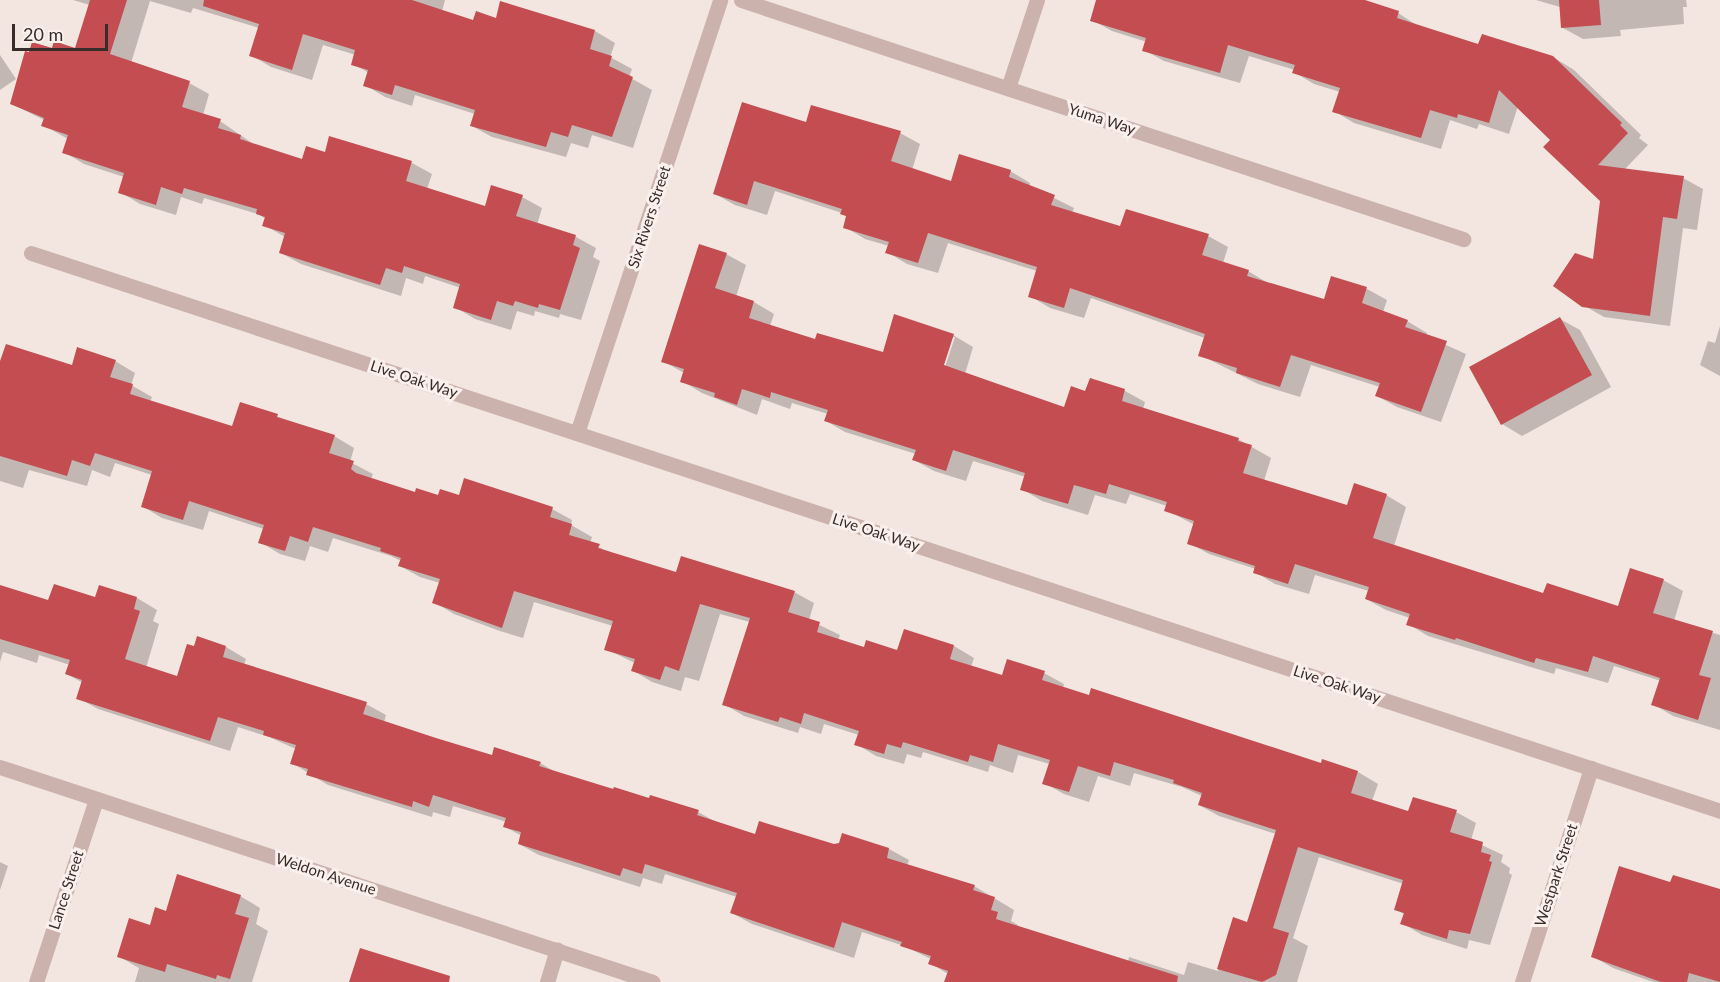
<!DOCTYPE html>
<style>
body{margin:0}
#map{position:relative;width:1720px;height:982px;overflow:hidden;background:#f3e5e0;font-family:Lato,sans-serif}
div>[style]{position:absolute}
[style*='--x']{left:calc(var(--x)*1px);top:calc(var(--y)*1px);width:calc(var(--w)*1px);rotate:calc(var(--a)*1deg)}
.shadow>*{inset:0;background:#0003}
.building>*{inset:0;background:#c34d50}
.street>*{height:15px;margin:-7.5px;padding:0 7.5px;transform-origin:7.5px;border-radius:7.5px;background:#cbb2ac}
span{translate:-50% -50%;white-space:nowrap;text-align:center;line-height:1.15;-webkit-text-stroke:6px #faf0ec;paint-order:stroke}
.street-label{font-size:15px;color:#392b2a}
.scale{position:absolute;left:12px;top:24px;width:96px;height:27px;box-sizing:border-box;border:3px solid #392b2a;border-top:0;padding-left:8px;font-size:18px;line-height:21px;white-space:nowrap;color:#392b2a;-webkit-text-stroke:4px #faf0ec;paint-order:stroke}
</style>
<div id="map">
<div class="shadow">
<i style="clip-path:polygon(73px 0,445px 0,442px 11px,474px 22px,497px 20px,595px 31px,615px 43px,610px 57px,632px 69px,629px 77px,652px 90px,633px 148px,592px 135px,588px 148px,571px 143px,566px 157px,492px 137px,472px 126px,475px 114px,415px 95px,412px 106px,385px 97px,365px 85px,369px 73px,353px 64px,356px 55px,323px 45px,312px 80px,271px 67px,251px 55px,259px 28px,193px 8px,191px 13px,150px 1px,131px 63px,189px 83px,209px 94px,203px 115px,220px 121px,258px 147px,303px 160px,326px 154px,330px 138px,412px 163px,432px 174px,427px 189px,486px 208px,522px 197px,542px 208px,537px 225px,576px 237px,596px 248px,593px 257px,600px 261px,581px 320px,560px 314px,559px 318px,535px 311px,534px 316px,517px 311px,511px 330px,475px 319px,455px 307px,461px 288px,425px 276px,423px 284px,406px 278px,401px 296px,301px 264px,281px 253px,285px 237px,264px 225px,266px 219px,258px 214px,204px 198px,202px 204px,181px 197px,176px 215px,140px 204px,120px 192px,124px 177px,84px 164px,64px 152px,68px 139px,43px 125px,44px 120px,12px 104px,53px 50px,76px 50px,90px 5px)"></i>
<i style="clip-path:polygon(1098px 0,1357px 0,1398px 13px,1418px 26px,1479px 46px,1553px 57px,1574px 70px,1641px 135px,1639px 138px,1648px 145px,1624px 170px,1683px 178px,1703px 189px,1697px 230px,1683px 228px,1670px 326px,1604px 317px,1583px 305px,1594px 261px,1602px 201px,1552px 140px,1518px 106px,1509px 134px,1479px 124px,1477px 129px,1450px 120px,1441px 149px,1354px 123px,1334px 111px,1340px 92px,1314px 84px,1294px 72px,1295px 70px,1249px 56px,1240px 83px,1164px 61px,1144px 50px,1147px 42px,1112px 31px,1092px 20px)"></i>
<i style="clip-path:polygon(1536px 0,1686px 0,1687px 7px,1683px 7px,1684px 24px,1620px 30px,1621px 36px,1583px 39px,1563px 28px,1560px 7px)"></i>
<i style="clip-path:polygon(0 55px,16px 79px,0 90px)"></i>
<i style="clip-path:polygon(807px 124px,900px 133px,920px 144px,912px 170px,952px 183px,1010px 171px,1030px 183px,1030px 186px,1074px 208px,1072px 213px,1121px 228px,1208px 236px,1228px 247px,1223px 263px,1248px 271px,1268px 283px,1325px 301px,1332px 278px,1367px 289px,1387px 300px,1383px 312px,1407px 321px,1427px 333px,1426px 336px,1466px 354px,1441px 422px,1397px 407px,1377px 396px,1380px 387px,1311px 365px,1300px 397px,1258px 384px,1200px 355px,1205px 338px,1091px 298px,1084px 318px,1050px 308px,1030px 296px,1037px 271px,948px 243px,938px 273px,907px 264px,887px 252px,889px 246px,865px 239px,845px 227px,848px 217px,842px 213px,775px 191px,767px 215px,735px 205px,715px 194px)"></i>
<i style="clip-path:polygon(evenodd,726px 254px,746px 265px,736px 297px,754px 302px,774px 314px,770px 326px,816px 341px,884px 354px,953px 335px,973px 347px,965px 374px,1065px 409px,1086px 392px,1090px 380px,1125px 391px,1145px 402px,1143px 409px,1238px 439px,1271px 458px,1264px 481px,1348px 507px,1386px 495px,1406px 507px,1394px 546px,1544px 595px,1619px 608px,1663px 580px,1683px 591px,1674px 621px,1720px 635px,1720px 730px,1673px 716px,1653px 704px,1661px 681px,1614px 666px,1608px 683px,1556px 668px,1554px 674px,1428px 636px,1408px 624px,1410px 618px,1386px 610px,1366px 599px,1369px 591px,1315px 575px,1309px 594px,1275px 584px,1255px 572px,1256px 569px,1209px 554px,1189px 543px,1195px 525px,1166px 510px,1167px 506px,1130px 494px,1126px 504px,1095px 495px,1088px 515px,1042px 501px,1022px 489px,1026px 477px,973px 461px,966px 481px,934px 471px,914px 460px,916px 454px,845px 432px,826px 421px,828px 414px,792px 403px,790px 409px,762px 399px,757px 415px,702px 393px,682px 381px,684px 373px,663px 361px,726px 254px,951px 337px,955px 337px,943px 373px,941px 372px,951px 337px)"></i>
<i style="clip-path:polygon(1560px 319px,1580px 330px,1611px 387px,1522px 436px,1502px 424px,1471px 368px)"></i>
<i style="clip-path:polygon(1720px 326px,1720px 376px,1700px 365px,1708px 341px,1715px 343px)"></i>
<i style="clip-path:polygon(115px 361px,135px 373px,131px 385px,152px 397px,150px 402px,233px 428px,241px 404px,334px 436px,354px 448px,350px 462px,373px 474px,371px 479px,416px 494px,552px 509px,572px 520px,571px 525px,592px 537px,590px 543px,616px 555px,677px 574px,794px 592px,814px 603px,809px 620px,840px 635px,838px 640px,865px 649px,898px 652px,905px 631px,954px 646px,974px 658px,971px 667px,1003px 677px,1044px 673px,1064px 684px,1063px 688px,1321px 765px,1358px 772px,1378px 784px,1372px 801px,1409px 813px,1456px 812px,1476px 823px,1471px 840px,1503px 855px,1501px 862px,1510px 868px,1509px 873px,1512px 875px,1490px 945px,1469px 940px,1467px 949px,1422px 935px,1402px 923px,1405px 915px,1396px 909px,1404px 884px,1319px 857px,1293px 938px,1308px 946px,1297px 982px,945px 982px,948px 974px,930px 963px,931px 959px,904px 946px,862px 932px,854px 958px,752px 924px,732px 913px,737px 897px,665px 874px,662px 884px,643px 878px,640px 887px,539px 855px,519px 844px,522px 836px,505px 827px,507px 822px,453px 806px,450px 817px,433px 812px,432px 817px,328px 785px,292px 763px,296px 749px,269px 737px,238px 727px,230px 751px,98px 709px,78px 698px,83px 683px,67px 674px,70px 665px,39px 655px,37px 663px,3px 652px,0 662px,0 586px,49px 602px,137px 598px,157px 610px,153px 621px,159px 624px,146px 668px,178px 678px,198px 638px,226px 647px,246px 659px,244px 665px,366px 704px,386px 715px,384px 722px,493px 757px,540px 763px,559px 774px,698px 812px,718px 823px,756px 835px,834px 846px,840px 845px,843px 835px,889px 849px,909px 860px,907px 866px,974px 886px,1014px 910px,1011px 921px,1018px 925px,1017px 927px,1128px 962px,1129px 957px,1184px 975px,1188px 962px,1218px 971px,1234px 919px,1248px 924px,1276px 834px,1219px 816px,1199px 805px,1202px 796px,1182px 787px,1134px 773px,1130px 786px,1098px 776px,1089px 802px,1064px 794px,1044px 783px,1050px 764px,1018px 755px,1013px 773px,990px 765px,988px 772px,923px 752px,921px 758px,907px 754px,904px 764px,876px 756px,856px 744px,859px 735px,824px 724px,821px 734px,800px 727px,798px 733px,744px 716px,724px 704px,750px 622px,720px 614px,699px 681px,685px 677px,681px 691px,652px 682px,632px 670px,635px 663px,606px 649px,613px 626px,534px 602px,523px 638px,500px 631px,454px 614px,434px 602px,440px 583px,420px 577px,400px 566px,401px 561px,391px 556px,333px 538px,328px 552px,310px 546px,305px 561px,280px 554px,260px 542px,264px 529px,209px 511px,203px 530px,162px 518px,142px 506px,152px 475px,115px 463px,110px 477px,92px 470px,87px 486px,29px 470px,23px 488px,0 481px,0 366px,73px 367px)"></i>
<i style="clip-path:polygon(0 862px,8px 866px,0 890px)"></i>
<i style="clip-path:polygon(1671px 884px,1720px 892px,1720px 982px,1653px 982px,1613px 968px,1592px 956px)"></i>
<i style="clip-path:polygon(240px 896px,260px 908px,256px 924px,268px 931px,252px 982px,135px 982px,139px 968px,118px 956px,167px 913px)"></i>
</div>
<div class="building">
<i style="clip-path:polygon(90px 0,127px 0,110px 54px,190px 81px,182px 107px,221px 119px,218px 128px,241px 135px,240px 139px,302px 159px,306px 146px,325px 152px,329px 136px,412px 161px,406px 181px,485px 206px,491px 185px,523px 195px,516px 216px,576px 235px,573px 245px,580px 248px,560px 310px,539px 304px,538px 308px,515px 301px,513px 306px,497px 301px,491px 320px,453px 308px,460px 284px,404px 266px,402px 273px,386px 268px,380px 285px,279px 253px,285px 233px,262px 226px,265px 217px,256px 214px,257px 209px,184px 188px,182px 194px,161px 187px,156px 205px,118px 193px,124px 173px,62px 153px,68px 135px,41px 126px,44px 118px,10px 104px,25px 51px,29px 52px,32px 42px,52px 48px,54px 41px,75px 48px)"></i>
<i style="clip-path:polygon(204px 0,412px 0,473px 20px,476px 11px,496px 18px,500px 1px,595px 30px,590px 49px,612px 56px,609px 66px,633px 77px,612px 137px,572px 125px,568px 137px,551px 132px,546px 147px,470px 126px,475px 110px,395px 85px,392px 95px,363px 86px,368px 70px,351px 65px,355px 50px,303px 34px,292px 70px,249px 56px,259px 24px,203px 6px)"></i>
<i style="clip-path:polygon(1096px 0,1365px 0,1399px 11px,1397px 18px,1478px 44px,1482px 34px,1553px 56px,1622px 123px,1620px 125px,1628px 133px,1598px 165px,1684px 176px,1677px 219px,1663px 217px,1650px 316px,1582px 307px,1553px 286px,1575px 253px,1593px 259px,1600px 201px,1543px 147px,1550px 140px,1499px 90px,1489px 123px,1458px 114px,1457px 118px,1430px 110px,1421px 138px,1332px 112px,1340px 88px,1292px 73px,1295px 65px,1228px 45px,1220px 73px,1142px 51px,1146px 38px,1090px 21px)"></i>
<i style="clip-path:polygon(1559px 0,1599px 0,1601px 25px,1561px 28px)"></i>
<i style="clip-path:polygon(742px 102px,806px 122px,811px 105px,901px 131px,891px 161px,951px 181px,959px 154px,1011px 170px,1009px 177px,1055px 195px,1051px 205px,1120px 226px,1126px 209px,1209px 234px,1202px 255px,1249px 270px,1247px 276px,1324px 299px,1331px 276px,1367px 287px,1362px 303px,1408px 320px,1405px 327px,1447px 341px,1421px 412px,1375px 396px,1380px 383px,1291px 355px,1280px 387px,1236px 373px,1237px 368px,1198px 356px,1205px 334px,1070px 288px,1064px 308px,1028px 297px,1037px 267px,928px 233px,918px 263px,885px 253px,889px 242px,843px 228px,846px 216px,840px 214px,842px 209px,754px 181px,747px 205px,713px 194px)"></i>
<i style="clip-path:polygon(699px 244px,727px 253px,715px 288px,754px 301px,749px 318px,815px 339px,817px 333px,883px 352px,894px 314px,954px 334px,944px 365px,1064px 407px,1071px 386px,1085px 391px,1090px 378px,1125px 389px,1122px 401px,1239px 438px,1238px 441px,1252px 445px,1243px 473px,1347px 505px,1354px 483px,1387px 494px,1373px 538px,1543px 593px,1547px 583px,1618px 606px,1630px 568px,1664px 579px,1653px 613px,1713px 631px,1699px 675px,1711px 678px,1698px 720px,1651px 705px,1660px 678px,1593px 656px,1588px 672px,1536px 658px,1534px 663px,1456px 638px,1455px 640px,1406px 625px,1410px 614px,1365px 599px,1369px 587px,1295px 564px,1288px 584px,1253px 573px,1255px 566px,1187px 544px,1194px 521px,1164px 511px,1167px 502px,1109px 484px,1106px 494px,1074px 485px,1068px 504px,1020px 490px,1025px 473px,953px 450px,946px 471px,912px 460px,916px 450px,824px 421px,828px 410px,771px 392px,770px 398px,742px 389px,737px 405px,714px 397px,715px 393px,680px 382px,684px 369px,661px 362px)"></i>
<i style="clip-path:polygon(1560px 317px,1592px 375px,1501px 425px,1469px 367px)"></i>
<i style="clip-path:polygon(6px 344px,72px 365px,77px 347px,116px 360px,110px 377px,133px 384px,130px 394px,232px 426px,240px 402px,278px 414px,277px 417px,335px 435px,329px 453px,354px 461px,351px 469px,356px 473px,415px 492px,416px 488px,438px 495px,440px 489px,459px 495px,464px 478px,553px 507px,550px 517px,572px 524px,569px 535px,600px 544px,598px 548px,676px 572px,681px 556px,795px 591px,788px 612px,820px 622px,817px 632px,864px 647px,866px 640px,897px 650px,904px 629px,954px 645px,950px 659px,1002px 675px,1007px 659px,1045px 671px,1042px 680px,1089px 695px,1091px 688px,1321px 763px,1322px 759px,1358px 771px,1351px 793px,1408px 811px,1413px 797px,1457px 810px,1450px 832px,1483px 842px,1481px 852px,1491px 855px,1489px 861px,1492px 862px,1470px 934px,1449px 930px,1447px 939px,1400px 924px,1404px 913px,1394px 910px,1403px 880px,1298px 847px,1273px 928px,1289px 933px,1276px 975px,1262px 982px,1217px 969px,1233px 917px,1247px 922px,1276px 830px,1198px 805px,1202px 793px,1173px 783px,1174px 780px,1114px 762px,1110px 776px,1078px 766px,1069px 792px,1042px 784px,1050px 760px,998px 744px,993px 762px,970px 755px,968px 762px,903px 742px,901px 748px,887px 744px,884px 754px,854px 745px,859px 731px,804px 713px,801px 724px,780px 717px,778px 722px,722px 705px,750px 618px,700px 604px,679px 671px,665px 666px,660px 680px,631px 671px,635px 659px,604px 650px,613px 621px,514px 591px,502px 628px,432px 603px,440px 579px,398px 566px,401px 558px,380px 551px,381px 548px,313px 527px,308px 542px,290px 536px,285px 551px,258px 543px,264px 525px,189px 501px,183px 520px,141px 507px,152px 471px,95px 453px,90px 466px,72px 460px,67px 476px,0 456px,0 361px)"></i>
<i style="clip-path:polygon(54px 584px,95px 597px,99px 585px,137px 597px,134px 609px,140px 611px,125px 659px,177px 676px,187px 644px,194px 646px,197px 636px,226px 646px,223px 657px,367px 702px,363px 714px,436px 738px,492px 755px,494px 747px,541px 762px,539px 766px,613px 789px,614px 787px,649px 798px,650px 795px,699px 810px,697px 815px,755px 834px,759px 821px,834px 844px,839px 843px,842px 833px,889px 848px,887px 858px,975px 885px,973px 890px,995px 897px,991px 910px,998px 912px,996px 919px,1178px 976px,1177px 982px,944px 982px,948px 971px,928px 964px,931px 956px,900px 946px,902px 942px,842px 922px,834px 948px,730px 913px,737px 893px,645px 864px,642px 874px,623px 868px,620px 876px,518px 844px,521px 832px,503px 827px,506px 818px,433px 795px,429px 807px,413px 801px,412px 807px,306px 775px,308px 769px,290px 764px,296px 745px,263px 735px,264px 731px,218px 717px,210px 741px,76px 699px,82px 680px,65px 674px,70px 660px,0 639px,0 585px,48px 600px)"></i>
<i style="clip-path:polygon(1619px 866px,1670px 882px,1673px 875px,1720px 889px,1720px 982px,1689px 973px,1687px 982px,1661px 982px,1591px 957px)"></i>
<i style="clip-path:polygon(177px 874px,241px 895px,235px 914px,249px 918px,230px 979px,217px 975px,216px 979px,167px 964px,165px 972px,117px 957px,129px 918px,150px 925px,155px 907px,166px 911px)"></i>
<i style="clip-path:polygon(360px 948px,450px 976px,449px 982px,349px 982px)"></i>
</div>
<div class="street">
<i style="--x:741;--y:0;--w:761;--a:18.32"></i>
<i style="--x:1008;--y:88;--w:93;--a:-71.8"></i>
<i style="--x:31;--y:253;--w:1779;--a:18.28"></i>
<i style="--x:577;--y:433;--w:456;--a:-71.7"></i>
<i style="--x:0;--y:767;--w:687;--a:18.22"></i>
<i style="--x:36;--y:982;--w:193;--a:-71.8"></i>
<i style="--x:547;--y:982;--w:34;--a:-73"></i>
<i style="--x:1522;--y:982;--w:225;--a:-72.1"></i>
</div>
<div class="street-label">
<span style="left:1102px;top:119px;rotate:18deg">Yuma Way</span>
<span style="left:649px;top:217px;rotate:-72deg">Six Rivers Street</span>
<span style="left:414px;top:379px;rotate:18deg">Live Oak Way</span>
<span style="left:876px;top:532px;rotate:18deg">Live Oak Way</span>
<span style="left:1337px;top:684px;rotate:18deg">Live Oak Way</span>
<span style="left:326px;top:874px;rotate:18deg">Weldon Avenue</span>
<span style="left:1556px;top:875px;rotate:-72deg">Westpark Street</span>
<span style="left:66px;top:890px;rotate:-72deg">Lance Street</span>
</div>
<div class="scale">20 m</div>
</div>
